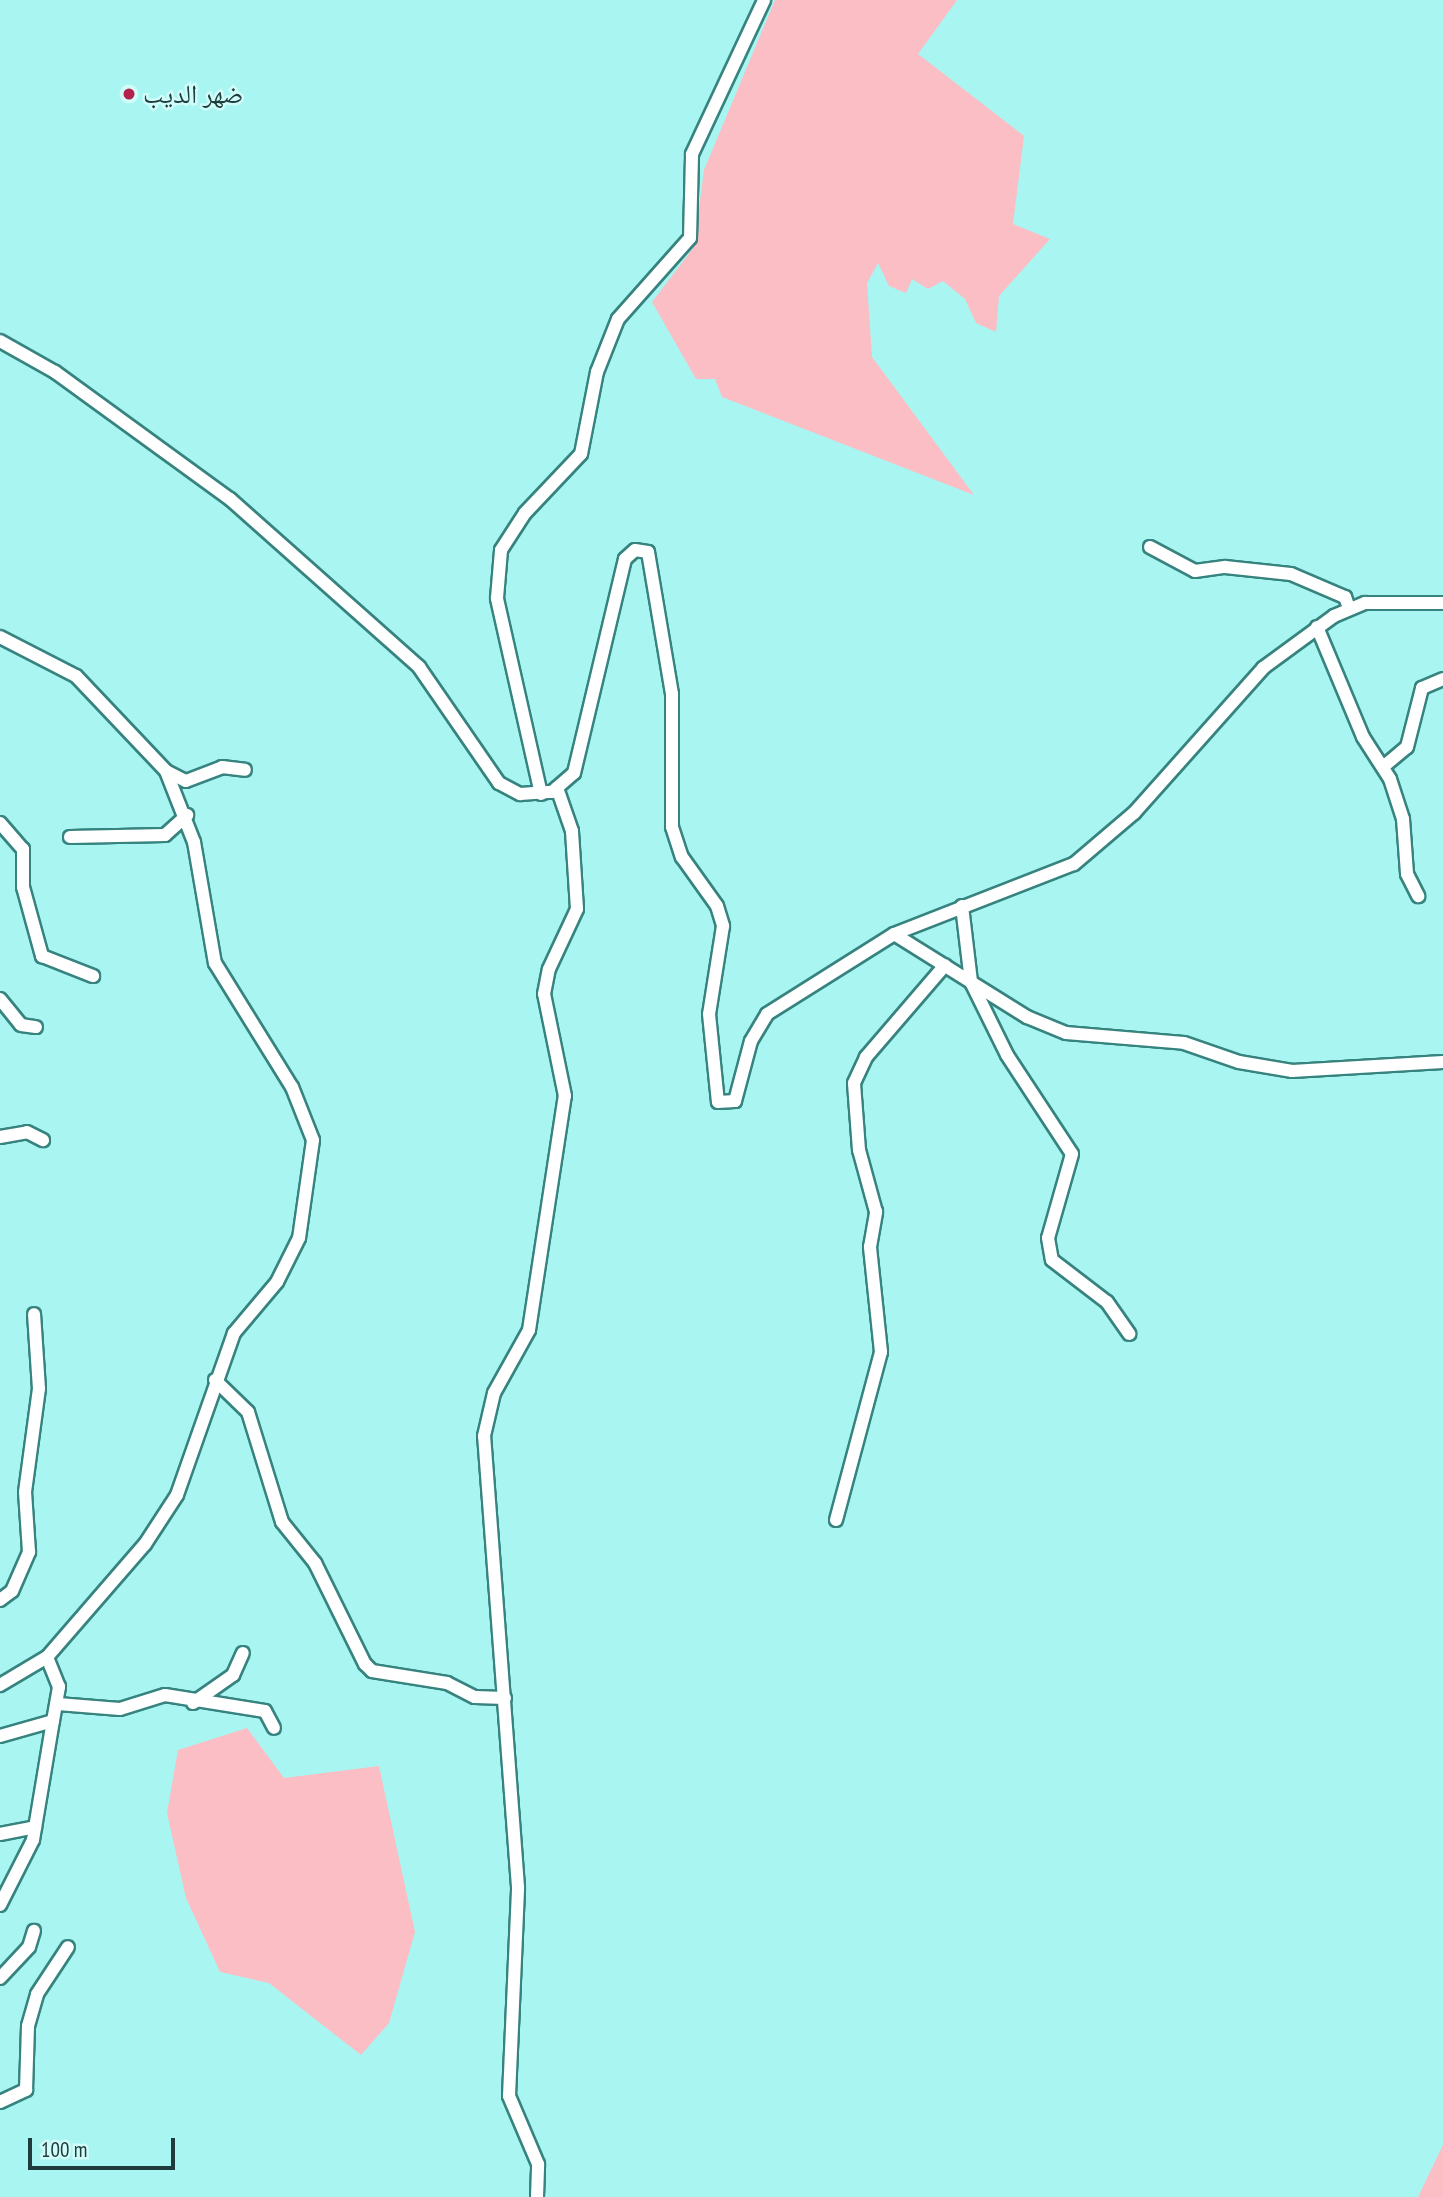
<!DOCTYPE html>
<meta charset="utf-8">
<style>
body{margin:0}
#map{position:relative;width:1443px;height:2197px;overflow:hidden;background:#a9f5f1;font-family:"PT Sans Narrow","Noto Naskh Arabic",sans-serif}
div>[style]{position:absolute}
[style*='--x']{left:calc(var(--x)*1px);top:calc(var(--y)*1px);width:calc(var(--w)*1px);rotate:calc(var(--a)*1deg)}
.green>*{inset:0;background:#fbbec5}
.roads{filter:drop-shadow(2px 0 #36837f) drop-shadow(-2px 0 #36837f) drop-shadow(0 2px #36837f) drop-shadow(0 -2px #36837f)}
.minor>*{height:12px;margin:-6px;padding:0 6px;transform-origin:6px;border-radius:6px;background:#fff}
.dots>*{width:19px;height:19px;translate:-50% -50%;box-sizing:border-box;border:4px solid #d0fcf9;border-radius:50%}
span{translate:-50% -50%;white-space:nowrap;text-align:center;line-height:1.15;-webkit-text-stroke:5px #d0fcf9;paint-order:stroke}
.poi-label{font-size:26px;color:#1d3c3b}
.left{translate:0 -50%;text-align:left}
.scale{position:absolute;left:28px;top:2138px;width:147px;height:32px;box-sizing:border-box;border:4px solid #1d3c3b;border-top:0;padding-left:9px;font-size:21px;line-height:24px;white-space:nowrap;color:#1d3c3b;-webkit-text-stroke:5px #d0fcf9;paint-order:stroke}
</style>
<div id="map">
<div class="green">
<i style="clip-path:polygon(775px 0,957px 0,918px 54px,1024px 136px,1013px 224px,1050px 239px,999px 296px,996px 332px,976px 323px,965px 299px,943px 281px,928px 289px,912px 279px,906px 293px,889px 286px,878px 263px,867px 283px,872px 357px,974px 495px,722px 397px,715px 379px,696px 379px,652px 302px,694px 247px,704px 170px)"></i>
<i style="clip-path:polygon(247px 1728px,284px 1778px,379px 1766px,415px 1932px,389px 2023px,361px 2055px,269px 1983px,220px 1972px,186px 1898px,167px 1813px,178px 1750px)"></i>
<i style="clip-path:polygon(1443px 2145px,1443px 2197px,1418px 2197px)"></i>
</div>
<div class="roads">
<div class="minor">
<i style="--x:0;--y:341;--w:63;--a:29.4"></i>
<i style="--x:55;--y:372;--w:216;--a:36"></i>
<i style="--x:230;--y:499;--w:253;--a:41.6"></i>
<i style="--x:419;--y:667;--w:141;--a:55.4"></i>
<i style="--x:499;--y:783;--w:24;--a:28"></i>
<i style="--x:520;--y:794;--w:32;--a:-4"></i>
<i style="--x:552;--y:792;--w:29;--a:-41"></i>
<i style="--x:574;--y:773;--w:220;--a:-76.6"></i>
<i style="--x:625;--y:559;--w:13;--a:-42"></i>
<i style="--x:635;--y:550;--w:13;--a:9"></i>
<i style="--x:648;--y:552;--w:144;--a:80.4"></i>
<i style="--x:672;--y:694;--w:133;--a:90"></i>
<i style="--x:672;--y:827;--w:32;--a:72"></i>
<i style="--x:682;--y:857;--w:60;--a:54.5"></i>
<i style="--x:717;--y:906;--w:21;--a:73"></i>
<i style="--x:723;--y:926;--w:89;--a:99"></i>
<i style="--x:709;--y:1014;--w:88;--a:84.2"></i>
<i style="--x:718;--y:1102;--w:17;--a:-3"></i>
<i style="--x:735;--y:1101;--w:62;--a:-75.1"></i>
<i style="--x:751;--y:1041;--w:31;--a:-59"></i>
<i style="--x:767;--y:1014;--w:150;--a:-32.2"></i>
<i style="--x:894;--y:934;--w:157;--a:32"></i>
<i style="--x:1027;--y:1017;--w:42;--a:22.3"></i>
<i style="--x:1066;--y:1033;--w:118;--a:4.8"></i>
<i style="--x:1184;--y:1043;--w:58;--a:19.1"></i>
<i style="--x:1239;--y:1062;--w:54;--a:9.6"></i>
<i style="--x:1292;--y:1071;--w:151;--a:-3.4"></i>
<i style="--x:1150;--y:547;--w:51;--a:28.1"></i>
<i style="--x:1195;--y:571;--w:30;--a:-8"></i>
<i style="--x:1225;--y:567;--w:66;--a:6.1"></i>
<i style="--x:1291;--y:574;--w:59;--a:23.1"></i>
<i style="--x:1345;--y:597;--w:12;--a:70"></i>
<i style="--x:1317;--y:627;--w:119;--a:67.3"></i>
<i style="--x:1363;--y:737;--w:50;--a:57.3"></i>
<i style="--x:1390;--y:779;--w:42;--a:72"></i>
<i style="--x:1403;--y:819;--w:55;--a:85.8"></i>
<i style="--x:1407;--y:874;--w:25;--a:63"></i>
<i style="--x:0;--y:637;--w:85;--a:27.2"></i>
<i style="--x:76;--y:676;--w:131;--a:46.5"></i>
<i style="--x:166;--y:771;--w:76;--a:68.5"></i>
<i style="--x:194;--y:842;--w:123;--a:80.2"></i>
<i style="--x:215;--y:963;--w:146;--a:58.2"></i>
<i style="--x:292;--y:1087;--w:57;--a:68.4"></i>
<i style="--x:313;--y:1140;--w:99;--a:98.1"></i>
<i style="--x:299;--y:1238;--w:49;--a:116.6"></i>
<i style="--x:277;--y:1282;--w:67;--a:130.1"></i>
<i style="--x:234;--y:1333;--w:172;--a:109.4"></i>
<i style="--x:177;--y:1495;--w:59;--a:123.1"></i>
<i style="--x:145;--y:1544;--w:150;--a:130.9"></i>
<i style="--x:47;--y:1657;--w:55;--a:149.2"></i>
<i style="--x:1383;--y:767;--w:31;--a:-40"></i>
<i style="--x:1407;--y:747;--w:61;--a:-75.7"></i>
<i style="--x:1422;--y:688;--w:23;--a:-23"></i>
<i style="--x:166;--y:771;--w:22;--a:27"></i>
<i style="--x:186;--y:781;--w:39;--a:-21"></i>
<i style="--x:222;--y:767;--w:23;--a:7"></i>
<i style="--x:541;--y:794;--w:201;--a:-102.7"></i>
<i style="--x:497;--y:598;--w:48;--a:-85.2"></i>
<i style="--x:501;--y:550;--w:44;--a:-57"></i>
<i style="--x:525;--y:513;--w:81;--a:-46.5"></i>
<i style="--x:581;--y:454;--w:84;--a:-79"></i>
<i style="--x:597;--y:372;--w:57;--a:-68.4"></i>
<i style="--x:618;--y:319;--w:108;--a:-48.4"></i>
<i style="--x:690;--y:238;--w:84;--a:-88.6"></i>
<i style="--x:692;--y:154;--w:170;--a:-64.9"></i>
<i style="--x:0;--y:823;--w:35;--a:49"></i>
<i style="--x:23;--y:849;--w:38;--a:90"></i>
<i style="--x:23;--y:887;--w:72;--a:74.6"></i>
<i style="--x:42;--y:956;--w:55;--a:21.4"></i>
<i style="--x:70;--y:837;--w:95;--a:-1.2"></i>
<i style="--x:165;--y:835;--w:30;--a:-42"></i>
<i style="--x:962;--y:906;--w:77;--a:83.2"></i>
<i style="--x:971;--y:982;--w:81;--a:63.7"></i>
<i style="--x:1007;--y:1055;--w:118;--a:56.7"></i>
<i style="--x:1072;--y:1154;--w:87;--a:105.9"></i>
<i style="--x:1048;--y:1238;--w:22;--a:80"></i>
<i style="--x:1052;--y:1260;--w:69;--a:37.4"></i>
<i style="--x:1107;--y:1302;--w:39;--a:55"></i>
<i style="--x:894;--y:934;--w:193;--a:-21.3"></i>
<i style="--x:1074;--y:864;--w:79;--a:-40.4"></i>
<i style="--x:1134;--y:813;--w:194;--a:-48.3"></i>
<i style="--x:1263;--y:668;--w:88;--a:-36.2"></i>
<i style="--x:1334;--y:616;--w:34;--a:-23"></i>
<i style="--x:1365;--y:603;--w:78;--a:0"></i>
<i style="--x:0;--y:999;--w:33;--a:51"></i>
<i style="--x:21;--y:1025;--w:15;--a:8"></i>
<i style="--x:0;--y:1137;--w:27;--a:-10"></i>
<i style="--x:27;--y:1132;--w:18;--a:27"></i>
<i style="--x:215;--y:1380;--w:46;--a:44.1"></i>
<i style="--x:248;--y:1412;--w:115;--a:72.8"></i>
<i style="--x:282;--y:1522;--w:53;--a:51.2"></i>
<i style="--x:315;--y:1563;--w:113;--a:63.7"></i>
<i style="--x:365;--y:1664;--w:10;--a:45"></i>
<i style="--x:372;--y:1671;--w:76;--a:9.1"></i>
<i style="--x:447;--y:1683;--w:31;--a:27"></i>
<i style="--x:475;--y:1697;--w:30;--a:2"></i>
<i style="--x:836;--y:1520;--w:174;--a:-75"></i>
<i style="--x:881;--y:1352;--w:106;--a:-96"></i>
<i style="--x:870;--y:1247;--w:36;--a:-80"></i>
<i style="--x:876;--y:1212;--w:64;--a:-105.3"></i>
<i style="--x:859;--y:1150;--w:67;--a:-94.3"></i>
<i style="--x:854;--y:1083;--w:29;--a:-65"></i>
<i style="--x:866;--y:1057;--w:121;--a:-49.3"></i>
<i style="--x:0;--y:1600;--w:15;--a:-37"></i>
<i style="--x:12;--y:1591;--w:43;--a:-66.4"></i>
<i style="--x:29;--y:1552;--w:60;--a:-93.8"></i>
<i style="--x:25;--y:1492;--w:104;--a:-82.3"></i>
<i style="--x:39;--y:1389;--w:75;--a:-93.8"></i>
<i style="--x:193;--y:1703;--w:49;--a:-35"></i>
<i style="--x:233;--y:1675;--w:24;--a:-66"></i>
<i style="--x:58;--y:1704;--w:62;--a:4.6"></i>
<i style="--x:120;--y:1709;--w:47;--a:-17.3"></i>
<i style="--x:165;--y:1695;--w:101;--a:9.1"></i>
<i style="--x:265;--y:1711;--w:19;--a:62"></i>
<i style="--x:0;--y:1736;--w:55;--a:-15.8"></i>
<i style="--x:53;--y:1721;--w:35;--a:-80"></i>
<i style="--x:59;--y:1687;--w:32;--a:-112"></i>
<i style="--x:0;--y:1834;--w:36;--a:-11"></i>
<i style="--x:0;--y:1905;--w:73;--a:-63.1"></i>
<i style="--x:33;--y:1840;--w:121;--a:-80.5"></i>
<i style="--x:0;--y:1978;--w:42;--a:-46.9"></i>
<i style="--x:29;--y:1947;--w:17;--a:-73"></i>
<i style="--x:0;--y:2102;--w:29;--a:-25"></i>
<i style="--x:26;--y:2090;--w:64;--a:-88.2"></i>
<i style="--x:28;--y:2026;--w:33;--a:-74"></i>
<i style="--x:37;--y:1994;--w:56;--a:-56.6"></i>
<i style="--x:537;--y:2197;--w:33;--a:-88"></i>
<i style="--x:538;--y:2164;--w:74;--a:-113.1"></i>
<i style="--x:509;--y:2096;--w:209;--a:-87.5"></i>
<i style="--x:518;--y:1887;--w:452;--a:-94.3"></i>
<i style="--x:484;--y:1436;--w:44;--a:-76.9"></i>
<i style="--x:494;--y:1393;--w:72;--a:-60.9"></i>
<i style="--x:529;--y:1330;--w:237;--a:-81.3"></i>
<i style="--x:565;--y:1096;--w:104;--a:-101.6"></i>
<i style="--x:544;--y:994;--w:25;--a:-79"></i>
<i style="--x:549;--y:969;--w:66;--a:-65"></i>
<i style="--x:577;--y:909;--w:78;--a:-93.7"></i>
<i style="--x:572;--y:831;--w:46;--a:-109.2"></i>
</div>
</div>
<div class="dots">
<i style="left:129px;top:94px;background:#b4234c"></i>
</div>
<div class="poi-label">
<span class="left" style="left:143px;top:94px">ضهر الديب</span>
</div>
<div class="scale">100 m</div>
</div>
